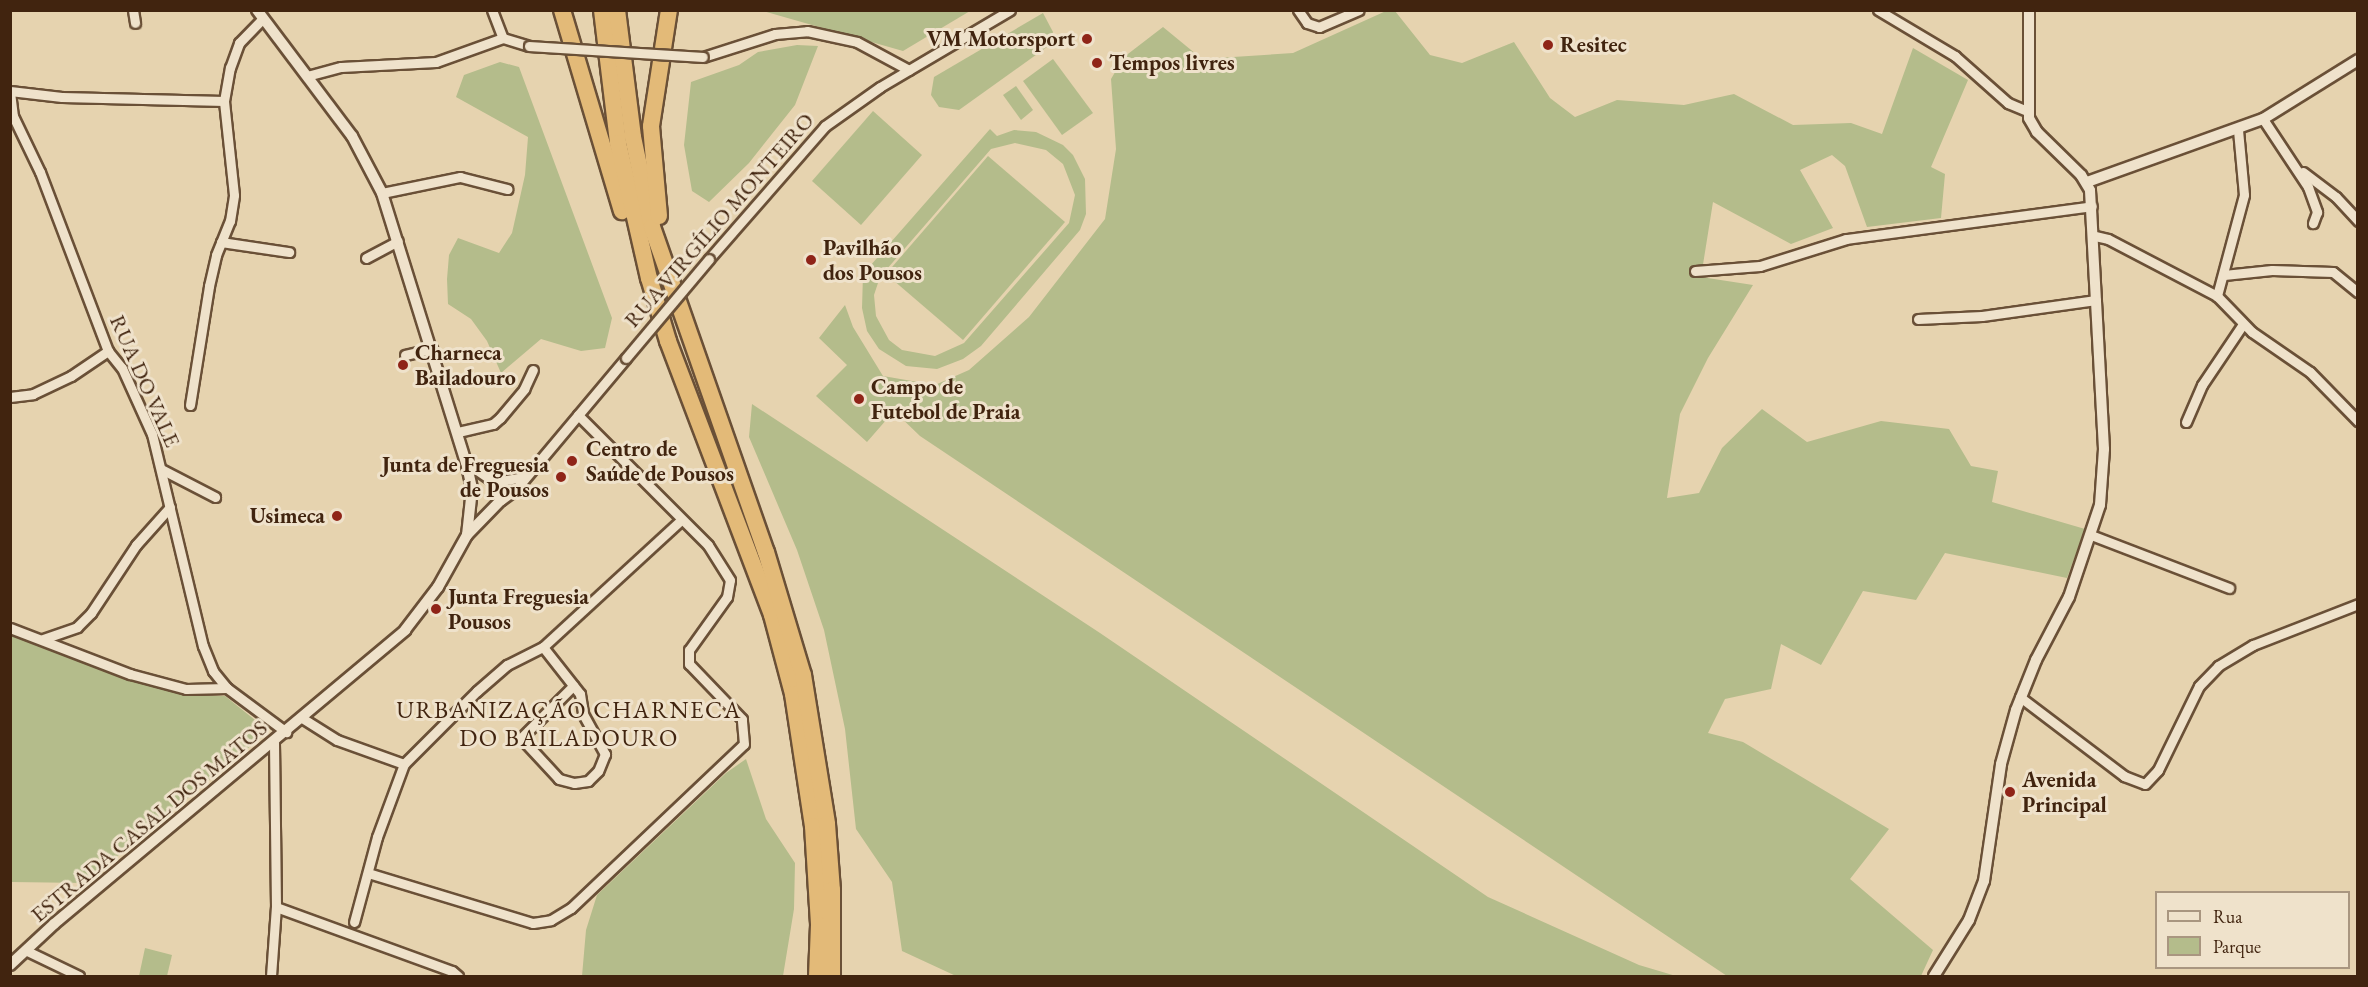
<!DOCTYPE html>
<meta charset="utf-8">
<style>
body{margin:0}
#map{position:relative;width:2368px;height:987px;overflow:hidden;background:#e6d3af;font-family:"EB Garamond",serif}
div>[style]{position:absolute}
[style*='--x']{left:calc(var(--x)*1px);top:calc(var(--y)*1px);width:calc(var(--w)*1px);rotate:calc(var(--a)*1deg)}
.green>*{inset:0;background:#b4bc8b}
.roads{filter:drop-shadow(2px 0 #6a5037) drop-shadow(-2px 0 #6a5037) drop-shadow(0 2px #6a5037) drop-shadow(0 -2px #6a5037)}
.minor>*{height:9px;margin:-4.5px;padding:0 4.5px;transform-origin:4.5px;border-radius:4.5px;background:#efe2cb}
.tertiary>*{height:10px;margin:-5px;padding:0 5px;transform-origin:5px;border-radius:5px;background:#efe2cb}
.motorway>*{height:16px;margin:-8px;padding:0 8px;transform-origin:8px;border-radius:8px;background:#e3ba78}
.bridges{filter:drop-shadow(2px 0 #6a5037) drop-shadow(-2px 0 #6a5037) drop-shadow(0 2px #6a5037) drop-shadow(0 -2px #6a5037)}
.minor-bridge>*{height:9px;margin:-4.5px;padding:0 4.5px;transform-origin:4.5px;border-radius:4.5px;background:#efe2cb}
.dots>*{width:16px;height:16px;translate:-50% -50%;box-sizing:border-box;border:3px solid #efe2cb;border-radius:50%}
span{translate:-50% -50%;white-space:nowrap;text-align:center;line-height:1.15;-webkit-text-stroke:6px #efe2cb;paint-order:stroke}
.poi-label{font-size:22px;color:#41240f;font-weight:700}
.right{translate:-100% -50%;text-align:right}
.left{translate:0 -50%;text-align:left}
.street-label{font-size:22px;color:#41240f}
.neighbourhood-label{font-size:24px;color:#41240f;letter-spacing:1.5px}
.frame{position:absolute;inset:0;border:12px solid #41240f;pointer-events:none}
.legend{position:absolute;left:2155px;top:891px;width:195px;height:78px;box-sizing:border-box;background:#efe2cb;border:2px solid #a99680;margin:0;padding:8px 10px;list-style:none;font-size:18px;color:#41240f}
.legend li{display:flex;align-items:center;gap:12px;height:30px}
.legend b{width:30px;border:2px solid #a99680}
</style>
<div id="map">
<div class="green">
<i style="clip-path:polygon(763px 11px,970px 11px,903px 51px)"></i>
<i style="clip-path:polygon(1386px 11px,1395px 11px,1430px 55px,1462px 63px,1514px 42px,1550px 98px,1575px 117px,1617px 100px,1684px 105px,1734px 94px,1793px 125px,1851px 123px,1882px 134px,1913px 48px,1968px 80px,1931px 167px,1945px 174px,1941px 218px,1867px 227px,1845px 166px,1832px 155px,1800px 170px,1833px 228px,1791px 244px,1713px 202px,1701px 277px,1753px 285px,1708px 358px,1680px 414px,1667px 498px,1699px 493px,1722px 448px,1762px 409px,1807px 442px,1881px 421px,1949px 429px,1971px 466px,1998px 471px,1992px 502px,2085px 529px,2067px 578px,1945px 553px,1916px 600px,1863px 591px,1821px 665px,1781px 644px,1771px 689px,1725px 699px,1708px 733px,1743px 742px,1889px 829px,1850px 879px,1933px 950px,1921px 976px,1727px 976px,920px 436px,894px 411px,867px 442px,816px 396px,847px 365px,819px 338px,845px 305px,853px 327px,883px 376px,935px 385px,969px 370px,1029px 317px,1105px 219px,1116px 149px,1111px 79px,1124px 57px,1163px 27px,1202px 59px,1293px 53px)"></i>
<i style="clip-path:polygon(1043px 13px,1053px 32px,1047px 47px,959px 110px,939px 107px,931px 95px,934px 77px)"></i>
<i style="clip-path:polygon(797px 45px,818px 46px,795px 105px,749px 163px,709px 202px,692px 191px,684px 145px,691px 82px,739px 65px,758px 52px)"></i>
<i style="clip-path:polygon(1053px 59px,1093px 113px,1062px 135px,1023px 81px)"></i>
<i style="clip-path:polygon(500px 62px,519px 67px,612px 318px,605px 348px,581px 351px,541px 339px,501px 373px,487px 341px,471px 319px,448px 304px,447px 279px,449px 255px,458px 238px,499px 253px,512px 233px,525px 175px,528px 137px,456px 97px,464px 75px)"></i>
<i style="clip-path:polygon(1016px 86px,1033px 110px,1021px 120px,1003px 95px)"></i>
<i style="clip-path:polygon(873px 111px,922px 155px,861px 225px,812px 181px)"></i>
<i style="clip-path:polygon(evenodd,990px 129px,997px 136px,1014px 130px,1036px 132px,1063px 145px,1073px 155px,1085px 179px,1086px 214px,1080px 230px,981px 346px,963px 359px,937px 369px,906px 366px,879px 349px,867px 331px,862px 308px,863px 274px,990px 129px,1015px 143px,1046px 150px,1063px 164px,1075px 195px,1069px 223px,964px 343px,935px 356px,902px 350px,889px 340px,876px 316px,874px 295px,880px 277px,991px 149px,1015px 143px)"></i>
<i style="clip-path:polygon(988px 156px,1065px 222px,963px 340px,886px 274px)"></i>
<i style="clip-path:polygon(752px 404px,1100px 633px,1488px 897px,1639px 965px,1676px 976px,956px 976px,902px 951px,892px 882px,856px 829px,845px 729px,824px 630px,797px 550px,749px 437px)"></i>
<i style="clip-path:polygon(11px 635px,148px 684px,189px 695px,225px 696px,269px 731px,85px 883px,11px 882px)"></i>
<i style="clip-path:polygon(746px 759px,766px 819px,795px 863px,794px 909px,783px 976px,582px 976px,586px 930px,597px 895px,726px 773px)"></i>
<i style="clip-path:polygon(145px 948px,172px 955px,167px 976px,139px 976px)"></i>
</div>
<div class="roads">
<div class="minor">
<i style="--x:133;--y:10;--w:13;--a:81"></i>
<i style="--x:492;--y:10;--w:30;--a:69"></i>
<i style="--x:503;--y:38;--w:27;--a:17"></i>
<i style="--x:1298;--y:10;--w:16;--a:55"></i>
<i style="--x:1307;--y:23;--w:13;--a:18"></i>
<i style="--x:1319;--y:27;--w:43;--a:-23"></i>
<i style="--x:1878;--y:10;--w:90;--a:30.9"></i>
<i style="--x:1955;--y:56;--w:71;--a:41.6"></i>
<i style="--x:2008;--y:103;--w:21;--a:23"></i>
<i style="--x:703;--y:57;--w:76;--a:-17.7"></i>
<i style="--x:775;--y:34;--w:32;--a:-5"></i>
<i style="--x:807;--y:31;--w:51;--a:12.4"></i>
<i style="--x:857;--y:42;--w:59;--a:28.3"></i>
<i style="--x:307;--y:76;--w:35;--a:-15"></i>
<i style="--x:341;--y:67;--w:95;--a:-3"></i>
<i style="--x:436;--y:62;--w:71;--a:-19.7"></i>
<i style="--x:10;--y:91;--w:52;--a:6.6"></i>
<i style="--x:62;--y:97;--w:162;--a:1.4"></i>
<i style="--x:10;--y:92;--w:24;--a:83"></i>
<i style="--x:13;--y:116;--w:62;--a:64.3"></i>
<i style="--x:40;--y:172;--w:191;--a:69.2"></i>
<i style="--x:108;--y:351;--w:22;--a:51"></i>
<i style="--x:122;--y:368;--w:72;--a:65.6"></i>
<i style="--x:152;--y:434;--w:218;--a:76.5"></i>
<i style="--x:203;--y:646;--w:27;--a:68"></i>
<i style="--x:213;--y:671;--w:22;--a:51"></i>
<i style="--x:227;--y:688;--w:74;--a:36.7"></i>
<i style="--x:2263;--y:119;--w:82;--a:56.5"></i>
<i style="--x:2308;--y:187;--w:27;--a:70"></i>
<i style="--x:2317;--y:212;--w:12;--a:110"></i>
<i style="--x:2238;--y:130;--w:65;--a:84.7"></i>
<i style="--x:2244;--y:195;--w:105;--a:105"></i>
<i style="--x:2217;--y:296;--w:50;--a:45.8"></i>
<i style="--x:2252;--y:332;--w:70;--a:34.6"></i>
<i style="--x:2310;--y:372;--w:69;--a:45.6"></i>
<i style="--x:2303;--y:172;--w:41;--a:37.1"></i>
<i style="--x:2336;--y:197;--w:33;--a:47"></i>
<i style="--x:382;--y:193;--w:80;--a:-11.6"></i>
<i style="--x:460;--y:177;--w:49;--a:14.3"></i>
<i style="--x:2095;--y:236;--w:13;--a:13"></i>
<i style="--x:2108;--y:239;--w:123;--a:27.6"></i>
<i style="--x:221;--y:242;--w:69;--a:8.4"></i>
<i style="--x:366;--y:258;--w:36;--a:-28"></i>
<i style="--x:709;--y:259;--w:176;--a:-48.9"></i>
<i style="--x:825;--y:126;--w:67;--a:-35.3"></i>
<i style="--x:880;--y:87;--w:151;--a:-30.6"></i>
<i style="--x:1695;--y:271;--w:65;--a:-4.4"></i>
<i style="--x:1760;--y:266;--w:90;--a:-17.4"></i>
<i style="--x:1846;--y:239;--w:248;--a:-7.6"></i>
<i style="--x:2224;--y:275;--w:48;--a:-5.9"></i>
<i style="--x:2272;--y:270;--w:61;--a:1.9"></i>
<i style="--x:2333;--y:272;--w:32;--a:39"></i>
<i style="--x:1918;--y:319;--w:64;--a:-2.7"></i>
<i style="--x:1982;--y:316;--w:115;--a:-8"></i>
<i style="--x:405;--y:355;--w:28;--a:-13"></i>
<i style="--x:10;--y:397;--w:23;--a:-7"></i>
<i style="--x:33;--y:394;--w:42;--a:-25.3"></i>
<i style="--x:71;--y:376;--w:45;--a:-34"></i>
<i style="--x:190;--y:405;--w:121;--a:-80.9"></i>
<i style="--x:209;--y:286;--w:32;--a:-77"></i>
<i style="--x:216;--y:255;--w:37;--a:-68"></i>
<i style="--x:230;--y:221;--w:26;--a:-81"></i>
<i style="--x:234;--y:195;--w:95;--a:-96.1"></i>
<i style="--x:224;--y:101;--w:34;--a:-80"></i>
<i style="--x:230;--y:68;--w:27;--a:-70"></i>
<i style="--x:239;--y:43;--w:33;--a:-46"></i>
<i style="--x:2186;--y:422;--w:40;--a:-66.6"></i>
<i style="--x:2202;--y:385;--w:73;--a:-56.1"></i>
<i style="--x:458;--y:432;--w:36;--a:-13"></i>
<i style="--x:493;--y:424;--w:9;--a:-41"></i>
<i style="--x:500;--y:418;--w:38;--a:-50"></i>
<i style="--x:524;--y:389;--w:21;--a:-65"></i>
<i style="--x:161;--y:469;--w:61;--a:27.4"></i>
<i style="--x:495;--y:482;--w:28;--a:-10"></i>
<i style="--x:501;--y:500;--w:19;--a:-36"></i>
<i style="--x:516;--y:489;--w:171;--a:-50"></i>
<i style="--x:2091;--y:535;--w:148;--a:21"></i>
<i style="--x:10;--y:628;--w:129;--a:21"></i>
<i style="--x:130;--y:674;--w:58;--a:15"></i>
<i style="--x:186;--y:689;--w:41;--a:-1.4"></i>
<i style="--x:43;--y:639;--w:36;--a:-19"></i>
<i style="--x:77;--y:627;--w:20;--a:-45"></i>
<i style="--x:91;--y:613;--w:82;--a:-56.5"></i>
<i style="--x:136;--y:545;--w:51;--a:-48.2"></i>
<i style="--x:543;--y:647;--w:60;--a:51.8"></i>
<i style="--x:580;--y:694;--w:20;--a:81"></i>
<i style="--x:583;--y:714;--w:46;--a:61.2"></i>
<i style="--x:605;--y:754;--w:18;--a:112"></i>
<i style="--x:598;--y:771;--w:14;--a:135"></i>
<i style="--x:588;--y:781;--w:14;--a:172"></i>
<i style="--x:574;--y:783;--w:16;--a:-165"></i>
<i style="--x:559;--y:779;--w:56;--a:-132.8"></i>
<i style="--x:521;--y:738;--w:74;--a:-45"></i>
<i style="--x:2020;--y:697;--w:131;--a:37.2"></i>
<i style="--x:2124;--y:776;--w:22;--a:21"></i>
<i style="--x:2145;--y:784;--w:19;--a:-47"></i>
<i style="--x:2158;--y:770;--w:93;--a:-64"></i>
<i style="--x:2199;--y:686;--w:28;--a:-46"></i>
<i style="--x:2218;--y:666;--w:41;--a:-31"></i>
<i style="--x:2253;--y:645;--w:113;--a:-21.3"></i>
<i style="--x:302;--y:718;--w:41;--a:32.2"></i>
<i style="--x:337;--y:740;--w:71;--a:19.7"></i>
<i style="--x:404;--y:764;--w:78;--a:110.3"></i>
<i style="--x:377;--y:837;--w:88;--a:105.1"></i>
<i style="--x:404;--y:764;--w:103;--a:-45"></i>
<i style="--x:477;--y:691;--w:40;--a:-41"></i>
<i style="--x:507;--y:665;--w:40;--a:-26.6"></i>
<i style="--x:543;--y:647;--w:186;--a:-42.6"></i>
<i style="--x:368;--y:873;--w:172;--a:16.9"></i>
<i style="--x:533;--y:923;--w:18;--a:-9"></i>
<i style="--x:551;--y:920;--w:23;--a:-31"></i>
<i style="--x:571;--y:908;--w:238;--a:-43.5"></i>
<i style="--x:744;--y:744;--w:25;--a:-95"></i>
<i style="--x:742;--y:719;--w:76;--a:-133.9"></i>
<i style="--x:689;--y:664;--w:14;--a:-90"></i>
<i style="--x:689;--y:650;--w:65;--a:-54.4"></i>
<i style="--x:727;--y:597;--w:17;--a:-80"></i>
<i style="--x:730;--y:580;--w:41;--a:-122.2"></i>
<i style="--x:708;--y:545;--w:184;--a:-135"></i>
<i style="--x:276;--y:907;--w:187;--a:20"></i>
<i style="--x:452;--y:971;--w:8;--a:40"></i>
<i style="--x:25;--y:950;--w:60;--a:25.7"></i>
<i style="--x:271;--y:976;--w:69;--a:-85.9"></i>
<i style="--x:276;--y:907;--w:165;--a:-90.7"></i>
</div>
<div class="tertiary">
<i style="--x:257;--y:10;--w:158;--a:53"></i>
<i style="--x:352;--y:136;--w:64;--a:62.2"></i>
<i style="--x:382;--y:193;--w:282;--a:72.7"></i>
<i style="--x:466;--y:462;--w:28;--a:77"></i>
<i style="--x:472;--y:489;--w:46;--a:96.2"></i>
<i style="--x:2087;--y:182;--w:187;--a:-19.7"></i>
<i style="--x:2263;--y:119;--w:112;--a:-31.8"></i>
<i style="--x:10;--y:965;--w:60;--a:-43"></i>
<i style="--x:54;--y:924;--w:458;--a:-39.9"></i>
<i style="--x:405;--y:630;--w:54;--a:-52.5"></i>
<i style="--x:438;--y:587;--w:60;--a:-60.9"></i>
<i style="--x:467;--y:535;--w:49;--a:-45.8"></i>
<i style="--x:501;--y:500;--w:15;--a:-98"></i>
<i style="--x:499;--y:485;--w:40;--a:-145.1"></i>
<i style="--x:1934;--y:976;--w:66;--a:-58"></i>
<i style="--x:1969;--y:920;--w:42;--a:-69"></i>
<i style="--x:1984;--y:881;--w:118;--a:-81.7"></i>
<i style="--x:2001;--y:764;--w:56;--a:-74.5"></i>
<i style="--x:2016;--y:710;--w:54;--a:-68.2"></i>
<i style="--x:2036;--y:660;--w:71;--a:-62.4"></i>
<i style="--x:2069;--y:597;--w:97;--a:-71.4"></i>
<i style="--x:2100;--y:505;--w:56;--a:-85.9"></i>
<i style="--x:2104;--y:449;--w:259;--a:-93.1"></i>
<i style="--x:2090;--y:190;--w:17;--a:-121"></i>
<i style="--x:2081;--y:175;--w:62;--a:-135.7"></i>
<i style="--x:2037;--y:132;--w:16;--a:-120"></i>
<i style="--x:2029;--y:118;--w:108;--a:-90"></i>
</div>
<div class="motorway">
<i style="--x:562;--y:10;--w:210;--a:73.4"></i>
<i style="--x:602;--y:10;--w:134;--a:83.1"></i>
<i style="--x:618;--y:143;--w:139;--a:77.1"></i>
<i style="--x:649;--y:278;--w:66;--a:73.2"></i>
<i style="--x:668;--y:341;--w:293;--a:69.2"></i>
<i style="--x:772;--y:615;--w:82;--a:75.1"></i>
<i style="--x:793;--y:694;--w:134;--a:81.4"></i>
<i style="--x:813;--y:826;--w:99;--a:86.5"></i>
<i style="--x:819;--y:925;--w:51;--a:92.2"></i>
<i style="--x:617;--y:10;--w:128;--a:82.8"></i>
<i style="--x:633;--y:137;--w:92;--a:78.1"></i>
<i style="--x:652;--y:227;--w:344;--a:70.7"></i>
<i style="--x:766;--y:552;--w:128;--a:73.3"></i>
<i style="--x:803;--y:675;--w:151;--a:80.8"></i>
<i style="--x:827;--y:824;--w:66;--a:85.7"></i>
<i style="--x:832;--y:890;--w:86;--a:90"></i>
<i style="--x:659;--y:216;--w:90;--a:-95.1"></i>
<i style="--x:651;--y:126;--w:117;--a:-81.2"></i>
</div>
</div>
<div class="bridges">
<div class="minor-bridge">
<i style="--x:529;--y:46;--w:174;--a:3.6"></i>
<i style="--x:626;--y:358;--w:129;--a:-50"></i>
</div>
</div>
<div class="dots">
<i style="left:1087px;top:39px;background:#8f2418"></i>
<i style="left:1548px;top:45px;background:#8f2418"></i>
<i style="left:1097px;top:63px;background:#8f2418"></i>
<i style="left:811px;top:260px;background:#8f2418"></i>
<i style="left:403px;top:365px;background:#8f2418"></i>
<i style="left:859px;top:399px;background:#8f2418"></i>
<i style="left:572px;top:461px;background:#8f2418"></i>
<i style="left:561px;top:477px;background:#8f2418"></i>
<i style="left:337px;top:516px;background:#8f2418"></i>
<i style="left:436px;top:609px;background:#8f2418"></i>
<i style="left:2010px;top:792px;background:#8f2418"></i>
</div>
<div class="poi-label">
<span class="right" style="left:1075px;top:39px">VM Motorsport</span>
<span class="left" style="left:1560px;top:45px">Resitec</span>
<span class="left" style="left:1109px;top:63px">Tempos livres</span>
<span class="left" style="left:823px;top:260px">Pavilhão<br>dos Pousos</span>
<span class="left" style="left:415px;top:365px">Charneca<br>Bailadouro</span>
<span class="left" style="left:871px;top:399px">Campo de<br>Futebol de Praia</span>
<span class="left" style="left:586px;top:461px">Centro de<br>Saúde de Pousos</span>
<span class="right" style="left:549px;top:477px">Junta de Freguesia<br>de Pousos</span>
<span class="right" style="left:325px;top:516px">Usimeca</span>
<span class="left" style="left:448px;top:609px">Junta Freguesia<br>Pousos</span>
<span class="left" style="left:2022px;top:792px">Avenida<br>Principal</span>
</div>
<div class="street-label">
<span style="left:719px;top:220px;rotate:-49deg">RUA VIRGÍLIO MONTEIRO</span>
<span style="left:145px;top:381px;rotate:66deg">RUA DO VALE</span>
<span style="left:149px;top:821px;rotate:-40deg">ESTRADA CASAL DOS MATOS</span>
</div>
<div class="neighbourhood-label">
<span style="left:569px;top:724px">URBANIZAÇÃO CHARNECA<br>DO BAILADOURO</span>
</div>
<div class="frame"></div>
<ul class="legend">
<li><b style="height:8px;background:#efe2cb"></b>Rua</li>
<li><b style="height:16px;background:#b4bc8b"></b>Parque</li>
</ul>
</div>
